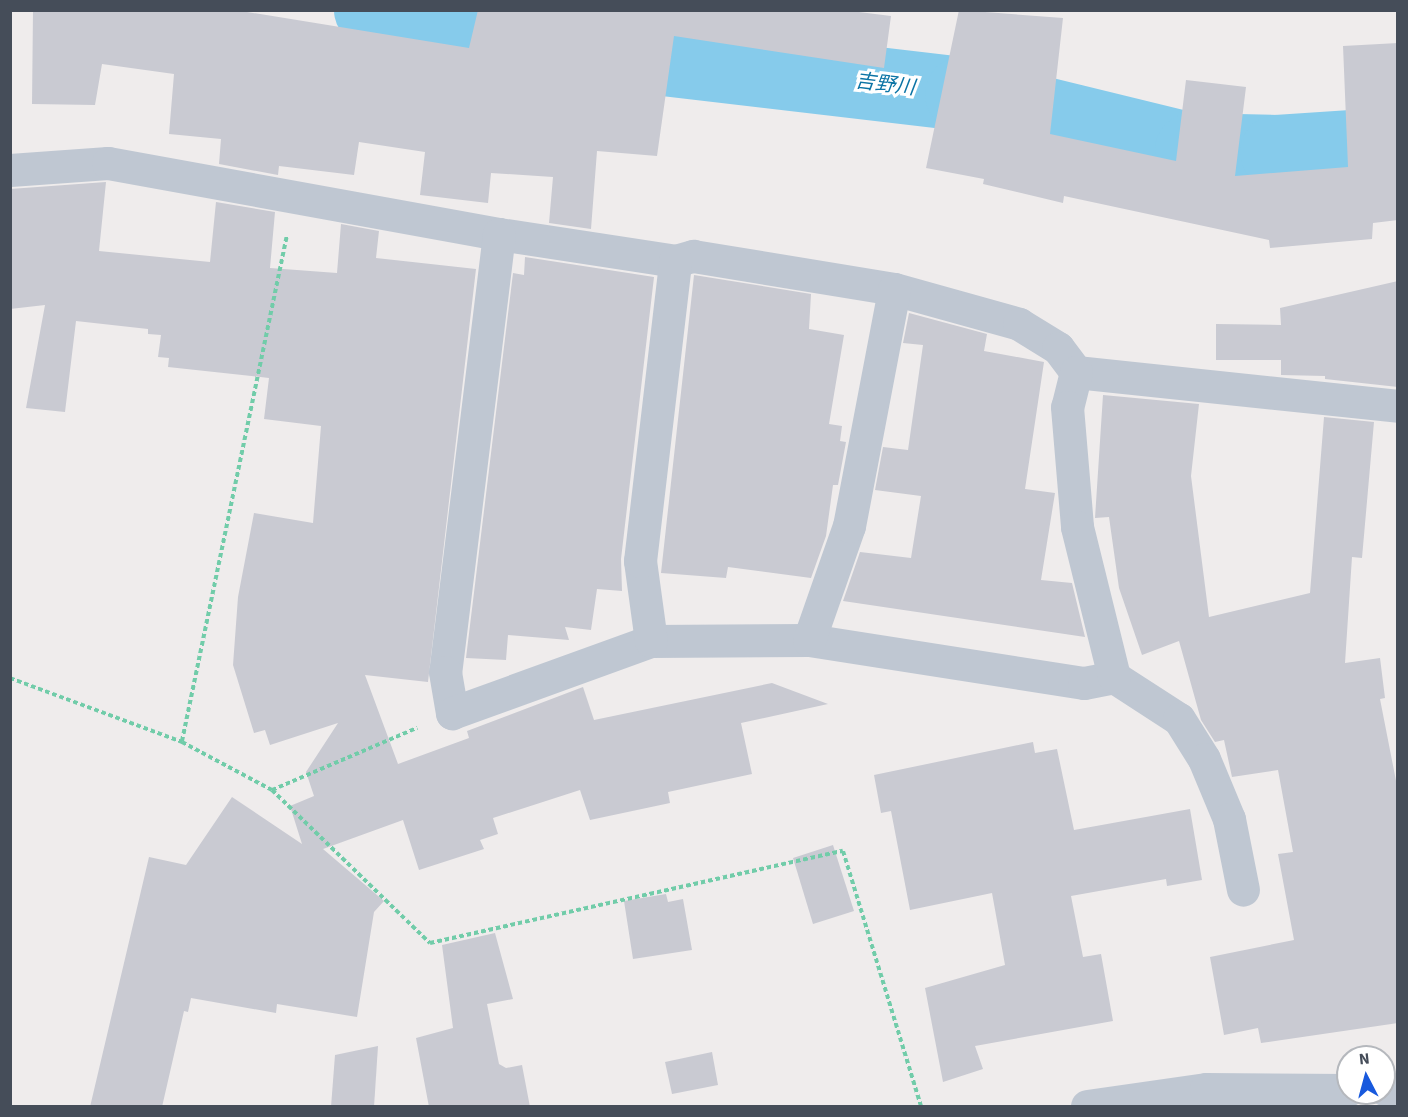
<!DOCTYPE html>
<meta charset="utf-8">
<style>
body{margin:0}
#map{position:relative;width:1408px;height:1117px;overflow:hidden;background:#efecec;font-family:"Source Sans 3","Noto Sans JP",sans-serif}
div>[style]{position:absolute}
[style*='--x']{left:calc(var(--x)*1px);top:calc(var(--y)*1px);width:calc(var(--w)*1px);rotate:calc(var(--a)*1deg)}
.river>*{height:74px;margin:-37px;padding:0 37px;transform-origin:37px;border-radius:37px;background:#86cbeb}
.building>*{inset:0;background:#c9cad2}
.path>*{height:4px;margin-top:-2px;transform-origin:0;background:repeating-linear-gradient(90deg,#71cca9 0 4.5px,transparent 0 7.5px)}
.minor>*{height:33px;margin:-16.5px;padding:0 16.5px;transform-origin:16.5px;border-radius:16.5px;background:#bfc7d2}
span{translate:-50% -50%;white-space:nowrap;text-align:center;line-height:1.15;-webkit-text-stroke:6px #fff;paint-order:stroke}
.water-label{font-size:20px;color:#0c74a5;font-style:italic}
.frame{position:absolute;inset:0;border:12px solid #454d59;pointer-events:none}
.north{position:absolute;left:1336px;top:1045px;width:60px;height:60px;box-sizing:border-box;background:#fff;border:2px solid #b5b8bd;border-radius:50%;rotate:354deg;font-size:16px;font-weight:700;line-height:24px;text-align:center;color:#454d59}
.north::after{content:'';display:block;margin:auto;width:21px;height:27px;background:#1859dd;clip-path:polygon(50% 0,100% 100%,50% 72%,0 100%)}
</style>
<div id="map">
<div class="river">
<i style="--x:371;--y:10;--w:203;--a:10.8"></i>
<i style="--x:570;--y:48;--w:395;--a:6.7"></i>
<i style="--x:962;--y:94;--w:237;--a:13.7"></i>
<i style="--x:1192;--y:150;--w:85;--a:1.3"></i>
<i style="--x:1277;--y:152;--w:121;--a:-3.8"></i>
</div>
<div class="building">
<i style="clip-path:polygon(33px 10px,235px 10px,469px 48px,478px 10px,843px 10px,891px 16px,884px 68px,674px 36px,657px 156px,597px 151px,591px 229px,549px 223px,553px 177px,491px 173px,488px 203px,420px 195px,425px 152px,359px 142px,354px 175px,279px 166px,278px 175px,219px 164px,221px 139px,169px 134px,174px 74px,102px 64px,95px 105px,32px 104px)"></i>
<i style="clip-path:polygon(959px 10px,1063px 18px,1050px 134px,1176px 161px,1186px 80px,1246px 87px,1235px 176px,1348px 167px,1343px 46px,1398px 43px,1398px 220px,1373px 223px,1372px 239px,1270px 248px,1269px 240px,1064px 196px,1063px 203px,983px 184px,984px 179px,926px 168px)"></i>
<i style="clip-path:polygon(106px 182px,99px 251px,210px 262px,216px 202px,275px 212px,270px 268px,337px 273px,341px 224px,379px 231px,376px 258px,476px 269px,428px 682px,365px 675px,398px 764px,469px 738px,467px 731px,583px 687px,594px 720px,772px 683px,828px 704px,741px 723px,752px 774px,668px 792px,670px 803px,590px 820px,580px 790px,493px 818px,498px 834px,480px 840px,484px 849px,419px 870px,403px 820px,323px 849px,384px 901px,374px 912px,357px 1017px,277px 1004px,276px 1013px,191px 998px,188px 1012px,184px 1011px,162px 1107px,90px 1107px,149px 857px,186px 865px,232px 797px,302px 844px,290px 806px,314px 796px,306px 772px,338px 723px,270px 745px,265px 730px,254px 733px,233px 665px,238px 597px,254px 513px,313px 523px,321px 426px,264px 419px,269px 378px,168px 367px,169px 358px,158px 357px,161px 335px,148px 334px,148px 329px,76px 321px,65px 412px,26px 408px,45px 305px,10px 309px,10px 189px)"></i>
<i style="clip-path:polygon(525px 257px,654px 277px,621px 559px,622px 591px,597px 589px,591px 630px,565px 627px,569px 640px,508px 635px,506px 660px,466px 658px,513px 273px,524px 275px)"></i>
<i style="clip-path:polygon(694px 275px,811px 294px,809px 329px,844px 335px,829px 424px,842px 426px,840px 441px,846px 442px,838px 485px,833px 485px,826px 536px,811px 578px,728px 567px,726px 578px,661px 573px)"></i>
<i style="clip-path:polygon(1398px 281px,1398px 387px,1325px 379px,1325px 376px,1281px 375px,1281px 360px,1216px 360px,1216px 324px,1281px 325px,1280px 308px)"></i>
<i style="clip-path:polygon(909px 313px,987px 334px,984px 351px,1044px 362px,1025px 489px,1055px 493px,1041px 580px,1072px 583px,1085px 637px,843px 601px,860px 552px,911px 558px,921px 496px,875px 490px,883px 447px,908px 450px,923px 345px,903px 343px)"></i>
<i style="clip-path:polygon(1103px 395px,1199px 404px,1191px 476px,1209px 617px,1310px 593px,1324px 417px,1374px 422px,1362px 558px,1352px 557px,1345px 663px,1380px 658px,1385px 698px,1380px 699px,1398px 791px,1398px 1023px,1261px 1043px,1258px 1028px,1224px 1035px,1210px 957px,1294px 940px,1278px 854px,1293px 852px,1278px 770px,1232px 777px,1224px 740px,1215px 742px,1201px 720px,1179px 641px,1142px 655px,1119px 588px,1109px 517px,1095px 518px)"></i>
<i style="clip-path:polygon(1033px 742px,1035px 753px,1057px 749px,1074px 830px,1190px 809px,1202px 880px,1167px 886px,1166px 879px,1071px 896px,1083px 957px,1101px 954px,1113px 1021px,975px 1046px,983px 1069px,943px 1082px,925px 988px,1005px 965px,992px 893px,910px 910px,891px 811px,881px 813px,874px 775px)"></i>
<i style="clip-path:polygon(833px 845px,854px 911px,813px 924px,793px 858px)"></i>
<i style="clip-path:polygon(666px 894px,668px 902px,683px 899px,692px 950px,633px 959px,624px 901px)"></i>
<i style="clip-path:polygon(495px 933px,513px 999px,487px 1004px,499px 1064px,506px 1068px,522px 1065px,530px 1107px,429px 1107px,416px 1038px,453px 1028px,442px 945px)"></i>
<i style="clip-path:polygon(378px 1046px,374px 1107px,331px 1107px,335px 1055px)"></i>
<i style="clip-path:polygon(712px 1052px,718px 1085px,672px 1094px,665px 1062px)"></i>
</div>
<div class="path">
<i style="--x:10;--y:678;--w:184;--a:20.4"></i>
<i style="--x:182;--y:742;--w:102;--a:28.1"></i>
<i style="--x:272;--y:790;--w:220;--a:44.1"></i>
<i style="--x:430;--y:943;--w:423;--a:-12.6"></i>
<i style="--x:843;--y:851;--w:267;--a:73"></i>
<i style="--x:182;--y:741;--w:517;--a:-78.28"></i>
<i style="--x:272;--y:790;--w:158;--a:-23.2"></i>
</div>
<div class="minor">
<i style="--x:10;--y:170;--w:98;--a:-4.1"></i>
<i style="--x:108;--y:163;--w:397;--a:10.3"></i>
<i style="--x:499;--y:234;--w:178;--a:8.7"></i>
<i style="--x:675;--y:261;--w:19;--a:-16"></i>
<i style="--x:693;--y:256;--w:204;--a:9.3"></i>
<i style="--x:894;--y:289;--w:130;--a:15.6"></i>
<i style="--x:1019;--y:324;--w:46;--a:31.6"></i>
<i style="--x:1058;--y:348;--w:30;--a:53"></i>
<i style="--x:1076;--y:372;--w:324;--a:6"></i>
<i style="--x:499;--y:234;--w:441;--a:97"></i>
<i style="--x:445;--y:672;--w:42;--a:80.3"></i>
<i style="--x:452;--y:713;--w:212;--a:-19.9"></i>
<i style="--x:651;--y:641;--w:158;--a:-0.4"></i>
<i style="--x:809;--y:640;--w:278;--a:8.9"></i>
<i style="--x:1084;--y:683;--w:31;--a:-11"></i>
<i style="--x:1114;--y:677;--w:77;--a:32.9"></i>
<i style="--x:1179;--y:719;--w:47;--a:58"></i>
<i style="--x:1204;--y:759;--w:65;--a:67.4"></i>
<i style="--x:1229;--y:819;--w:72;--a:78.8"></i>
<i style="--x:1076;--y:372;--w:36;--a:104"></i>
<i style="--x:1067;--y:407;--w:120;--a:85.2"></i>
<i style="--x:1077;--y:527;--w:154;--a:76.1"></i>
<i style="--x:809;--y:640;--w:121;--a:-70.7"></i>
<i style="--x:849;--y:526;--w:241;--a:-79.2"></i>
<i style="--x:651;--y:641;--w:81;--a:-97.8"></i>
<i style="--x:640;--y:561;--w:302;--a:-83.3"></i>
<i style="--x:1384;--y:1089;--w:14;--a:0"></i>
<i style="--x:1087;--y:1106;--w:120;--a:-8.1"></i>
<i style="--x:1206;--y:1089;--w:142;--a:0.4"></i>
</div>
<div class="water-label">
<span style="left:885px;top:85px;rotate:7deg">吉野川</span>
</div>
<div class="frame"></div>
<div class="north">N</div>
</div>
